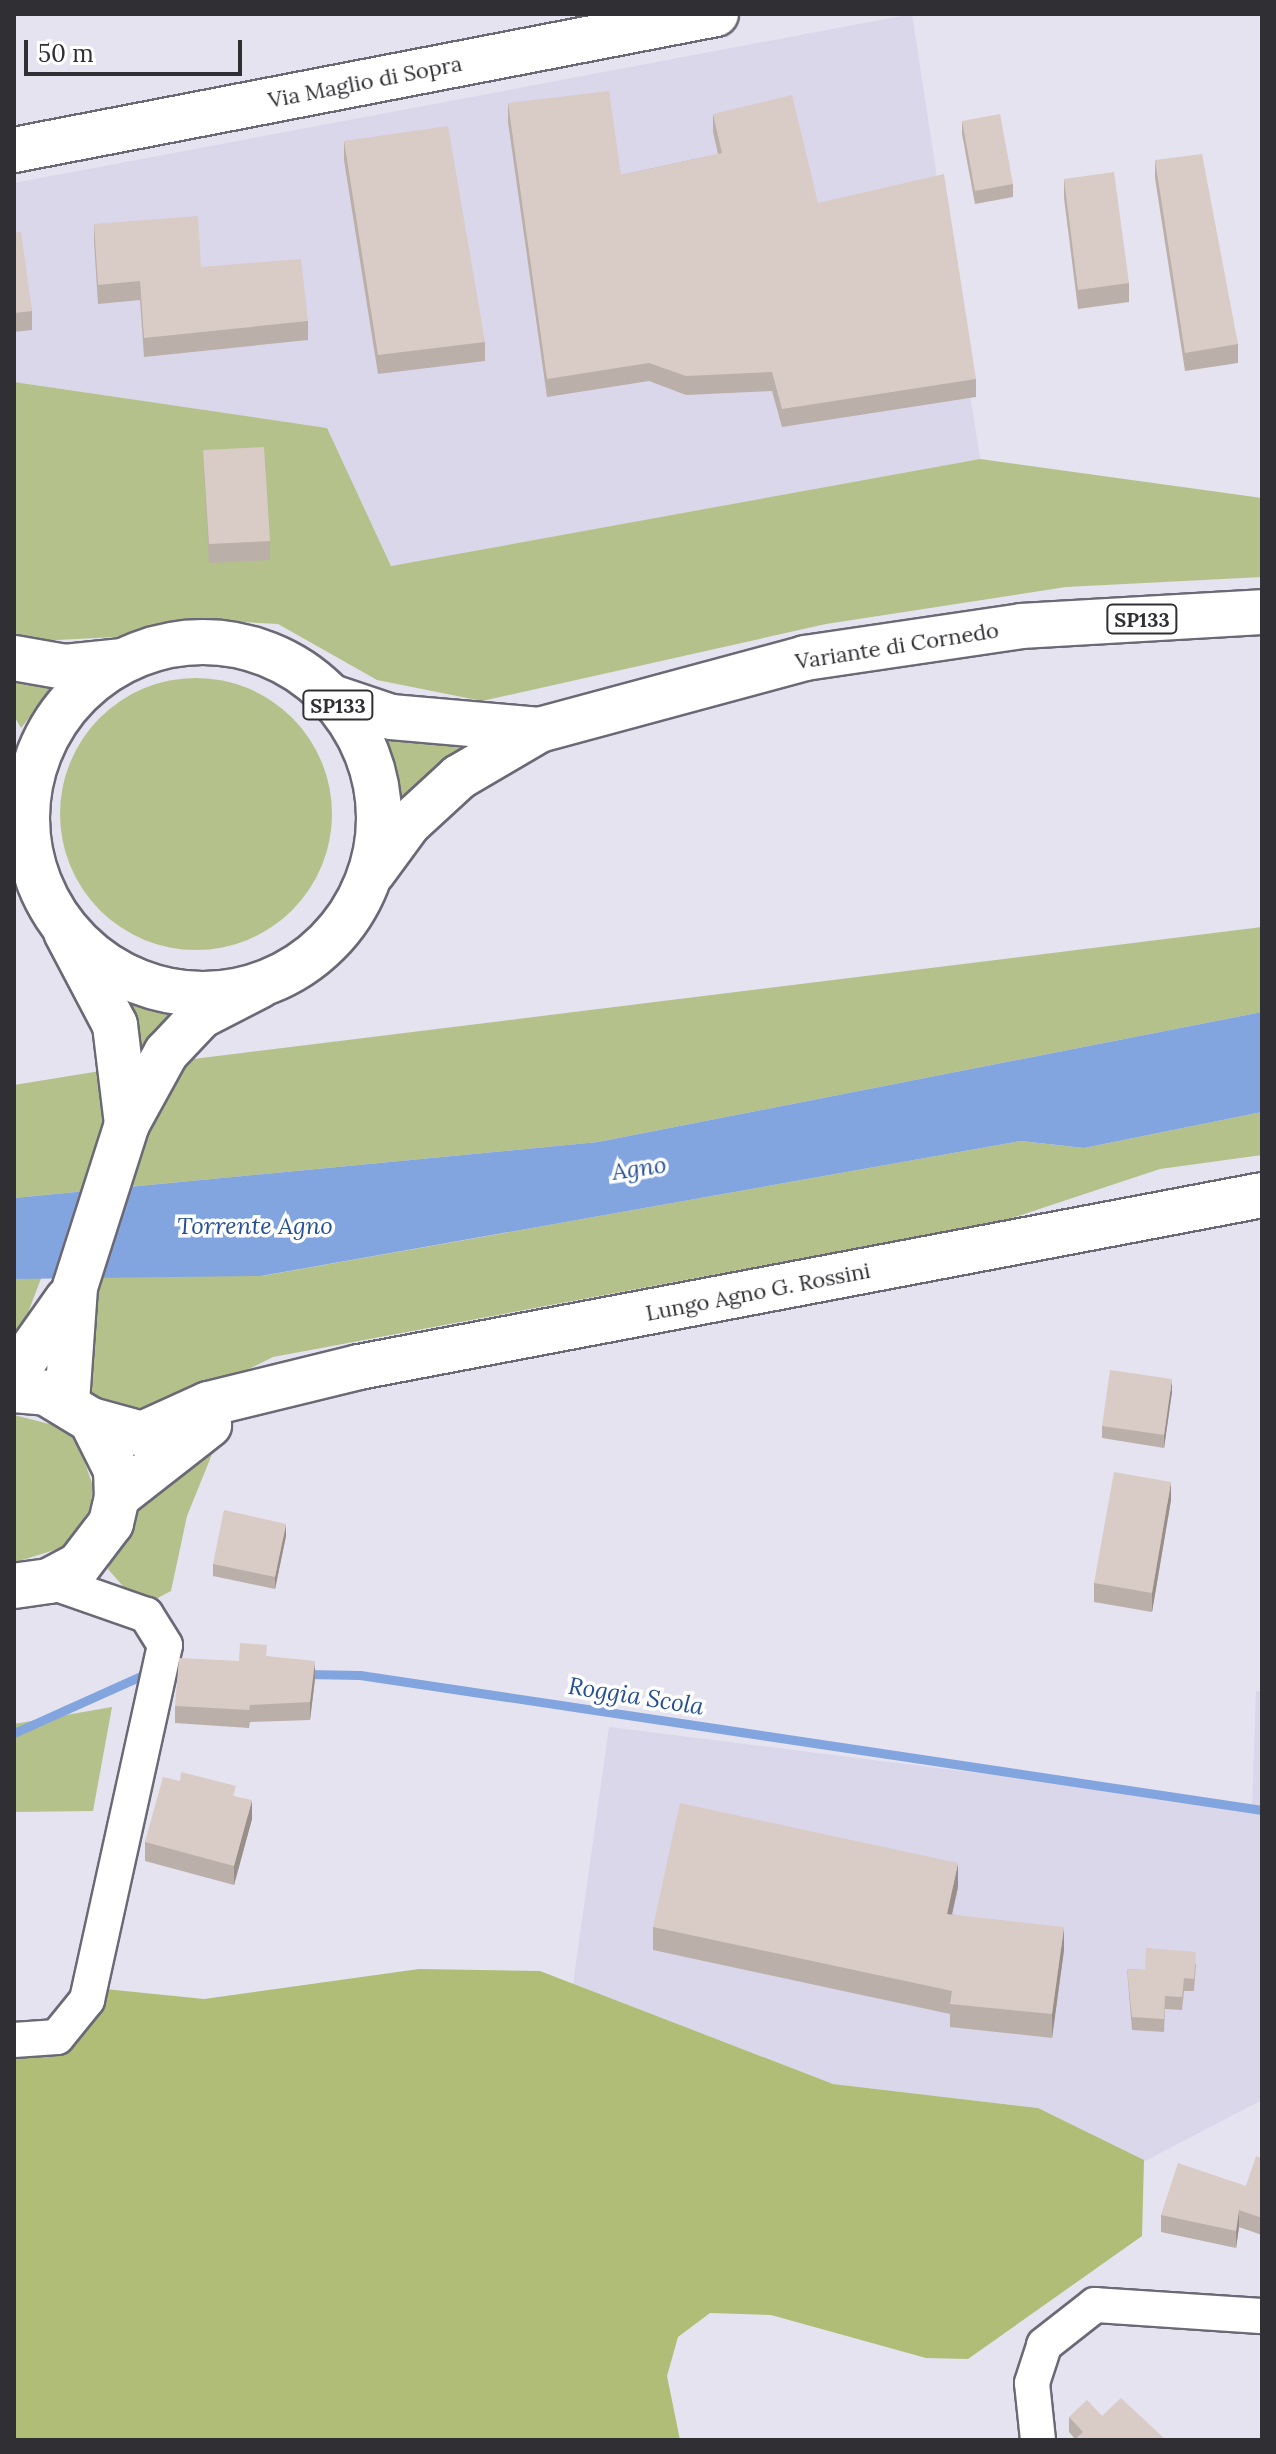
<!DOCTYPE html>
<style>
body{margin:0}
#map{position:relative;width:1276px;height:2454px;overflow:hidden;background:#e5e3f0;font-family:Lora,serif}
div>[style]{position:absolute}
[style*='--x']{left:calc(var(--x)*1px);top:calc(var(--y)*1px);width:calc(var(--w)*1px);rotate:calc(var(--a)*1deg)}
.built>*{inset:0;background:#dad7eb}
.green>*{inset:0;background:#b5c18b}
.round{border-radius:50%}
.forest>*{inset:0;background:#afbd77}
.water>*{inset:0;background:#82a5df}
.stream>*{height:9px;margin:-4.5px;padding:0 4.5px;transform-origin:4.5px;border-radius:4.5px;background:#82a5df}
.roads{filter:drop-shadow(2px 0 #6b6975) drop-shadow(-2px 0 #6b6975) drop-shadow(0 2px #6b6975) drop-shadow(0 -2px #6b6975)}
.minor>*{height:34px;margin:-17px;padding:0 17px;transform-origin:17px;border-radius:17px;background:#fff}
.tertiary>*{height:44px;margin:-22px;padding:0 22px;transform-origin:22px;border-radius:22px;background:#fff}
.secondary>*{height:44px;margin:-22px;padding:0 22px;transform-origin:22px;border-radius:22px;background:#fff}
.primary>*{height:44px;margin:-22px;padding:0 22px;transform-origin:22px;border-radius:22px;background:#fff}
.primary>.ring{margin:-22px;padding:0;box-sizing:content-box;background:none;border:44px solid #fff;border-radius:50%}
.wall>*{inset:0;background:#bbafa9}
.shaded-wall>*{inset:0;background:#988e8a}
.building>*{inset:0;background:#d9cbc5}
span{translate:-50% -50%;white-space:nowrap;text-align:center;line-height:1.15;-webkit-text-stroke:7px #fff;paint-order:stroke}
.shield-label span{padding:2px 6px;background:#fff;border:2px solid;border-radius:6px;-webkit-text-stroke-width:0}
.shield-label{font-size:20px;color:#2f2f34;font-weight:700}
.street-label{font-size:22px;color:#2f2f34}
.water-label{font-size:24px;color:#265096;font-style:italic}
.frame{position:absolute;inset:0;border:16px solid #2f2f34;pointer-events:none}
.scale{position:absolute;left:24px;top:40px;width:218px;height:36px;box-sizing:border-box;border:4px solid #2f2f34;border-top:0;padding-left:10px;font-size:24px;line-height:28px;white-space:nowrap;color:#2f2f34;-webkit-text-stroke:6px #fff;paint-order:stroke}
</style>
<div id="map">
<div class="built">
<i style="clip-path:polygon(912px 14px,980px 459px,391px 566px,326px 428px,14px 382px,14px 183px)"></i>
<i style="clip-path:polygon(1256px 1691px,1262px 1692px,1262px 2100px,1145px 2161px,1038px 2108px,833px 2084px,573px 1984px,609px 1727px,1252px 1807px)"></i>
</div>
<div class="green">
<i style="clip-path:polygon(14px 382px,327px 428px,391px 566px,980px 459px,1262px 498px,1262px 577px,1066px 587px,826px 624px,482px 701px,377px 680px,278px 624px,184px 619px,116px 637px,37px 641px,14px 635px)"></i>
<i style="clip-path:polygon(14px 673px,63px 675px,21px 728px,14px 716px)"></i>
<i class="round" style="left:60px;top:678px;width:272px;height:272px"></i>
<i style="clip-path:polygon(371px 721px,489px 736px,397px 807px,393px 762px)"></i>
<i style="clip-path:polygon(1262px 927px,1262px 1012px,598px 1142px,14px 1198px,14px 1085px,131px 1066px,115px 994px,181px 1009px,145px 1065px)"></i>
<i style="clip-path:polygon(1262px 1112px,1262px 1155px,1160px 1169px,1006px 1220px,273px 1357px,159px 1414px,115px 1414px,84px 1389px,81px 1348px,102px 1274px,262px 1276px,1021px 1141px,1084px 1148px)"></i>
<i style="clip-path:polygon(42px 1276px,21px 1331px,14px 1338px,14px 1279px)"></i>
<i style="clip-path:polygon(14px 1415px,61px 1427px,78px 1443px,93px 1486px,90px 1509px,64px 1547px,16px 1562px)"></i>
<i style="clip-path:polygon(219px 1437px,187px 1516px,171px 1591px,152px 1601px,134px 1599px,108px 1569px,116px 1544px,154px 1488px)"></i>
<i style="clip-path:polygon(112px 1707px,93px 1811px,14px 1812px,14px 1724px)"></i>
</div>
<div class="forest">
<i style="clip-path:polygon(419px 1969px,540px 1971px,833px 2084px,1038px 2108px,1144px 2160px,1142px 2236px,968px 2359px,926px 2358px,771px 2315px,710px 2313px,678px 2337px,667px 2376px,680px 2440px,14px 2440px,14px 2052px,95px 1988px,204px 1999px)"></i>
</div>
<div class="water">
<i style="clip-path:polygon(1262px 1012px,1262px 1112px,1084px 1148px,1021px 1141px,261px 1276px,14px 1279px,14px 1198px,598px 1142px)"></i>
</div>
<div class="stream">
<i style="--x:307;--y:1674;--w:53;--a:1.1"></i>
<i style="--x:360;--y:1675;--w:912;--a:8.51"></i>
<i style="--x:14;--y:1733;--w:151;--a:-24.2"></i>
</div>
<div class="roads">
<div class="minor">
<i style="--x:14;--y:2040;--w:43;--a:-4"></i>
<i style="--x:57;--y:2037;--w:48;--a:-51"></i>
<i style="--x:87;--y:2000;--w:363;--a:-77.6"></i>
<i style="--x:165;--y:1645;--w:36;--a:-122"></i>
<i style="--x:146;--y:1615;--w:103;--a:-160.7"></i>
<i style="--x:1038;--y:2440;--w:57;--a:-96"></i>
<i style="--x:1032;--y:2383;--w:40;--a:-72"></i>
<i style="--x:1044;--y:2345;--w:65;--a:-38.1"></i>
<i style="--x:1095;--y:2305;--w:167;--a:3.8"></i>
</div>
<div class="tertiary">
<i style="--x:14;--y:150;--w:715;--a:-10.96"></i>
</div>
<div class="secondary">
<i style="--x:66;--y:932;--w:105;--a:62.2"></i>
<i style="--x:115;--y:1025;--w:100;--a:83.1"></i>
<i style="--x:14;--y:1375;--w:92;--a:-54.8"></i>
<i style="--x:14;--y:1390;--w:32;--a:5"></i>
<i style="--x:46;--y:1393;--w:52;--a:31"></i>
<i style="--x:91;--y:1420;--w:56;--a:63.4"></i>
<i style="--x:116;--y:1470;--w:27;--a:88"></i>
<i style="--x:117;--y:1497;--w:27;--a:103"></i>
<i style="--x:111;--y:1523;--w:53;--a:127.3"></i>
<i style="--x:79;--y:1565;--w:34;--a:152"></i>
<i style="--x:49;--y:1581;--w:35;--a:172"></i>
<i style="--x:67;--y:1402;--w:115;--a:-86"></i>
<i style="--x:75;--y:1287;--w:171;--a:-72.3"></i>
<i style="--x:127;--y:1124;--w:81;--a:-61.2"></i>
<i style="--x:166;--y:1053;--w:51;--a:-46.6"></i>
<i style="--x:201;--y:1016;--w:65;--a:-27.3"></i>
<i style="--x:91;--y:1420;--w:53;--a:15.4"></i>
<i style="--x:142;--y:1434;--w:72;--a:-24.4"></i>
<i style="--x:208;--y:1404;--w:155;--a:-13.8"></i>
<i style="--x:359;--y:1367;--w:919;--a:-10.78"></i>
<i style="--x:117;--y:1497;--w:117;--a:-38"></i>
</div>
<div class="primary">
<i class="ring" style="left:27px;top:642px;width:308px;height:308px"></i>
<i style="--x:14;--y:658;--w:52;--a:10"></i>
<i style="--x:65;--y:667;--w:56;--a:-6.1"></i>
<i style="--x:332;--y:697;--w:62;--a:18.7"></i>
<i style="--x:391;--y:717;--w:149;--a:5"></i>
<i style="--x:373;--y:872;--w:61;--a:-53.7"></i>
<i style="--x:409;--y:823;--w:68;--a:-42.6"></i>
<i style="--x:459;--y:777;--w:93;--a:-30.4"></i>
<i style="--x:539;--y:730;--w:276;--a:-15.1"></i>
<i style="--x:805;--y:658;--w:218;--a:-8.4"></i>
<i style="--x:1021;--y:626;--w:241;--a:-3.3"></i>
</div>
</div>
<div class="wall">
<i style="clip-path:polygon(508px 103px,621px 175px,718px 154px,713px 132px,713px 114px,818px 203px,976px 379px,976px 397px,782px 427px,772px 391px,686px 395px,649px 381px,547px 397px,508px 122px)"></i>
<i style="clip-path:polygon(962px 121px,1013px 184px,1013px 197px,975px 204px,962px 134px)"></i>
<i style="clip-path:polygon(344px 141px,485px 342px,485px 361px,378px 374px,344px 160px)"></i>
<i style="clip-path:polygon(1155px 160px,1238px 344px,1238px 363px,1185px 371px,1155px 178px)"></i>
<i style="clip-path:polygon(1064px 179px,1129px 283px,1129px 302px,1078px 309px,1064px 198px)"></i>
<i style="clip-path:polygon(94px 224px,201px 267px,308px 321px,308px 340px,144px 357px,140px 300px,98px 304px,94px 242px)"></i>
<i style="clip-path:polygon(14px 233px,32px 311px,32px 330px,14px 332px)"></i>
<i style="clip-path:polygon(203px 450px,270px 541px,270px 560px,209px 563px)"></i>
<i style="clip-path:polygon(1172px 1392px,1164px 1448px,1102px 1438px,1102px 1426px)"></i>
<i style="clip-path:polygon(1171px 1500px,1152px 1612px,1094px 1602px,1094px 1583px)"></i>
<i style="clip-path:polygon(286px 1536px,275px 1589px,213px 1576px,213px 1564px)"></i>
<i style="clip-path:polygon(267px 1656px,315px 1679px,310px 1720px,250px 1722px,249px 1728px,175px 1723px,175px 1706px,239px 1661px)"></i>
<i style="clip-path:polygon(180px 1781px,236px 1797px,252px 1819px,234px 1885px,145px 1861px,145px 1842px)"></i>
<i style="clip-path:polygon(958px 1887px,952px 1914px,1064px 1950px,1052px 2038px,950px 2027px,950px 2014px,653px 1950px,653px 1927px)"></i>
<i style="clip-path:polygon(1196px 1964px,1194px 1991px,1184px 1991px,1182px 2010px,1165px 2009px,1164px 2032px,1132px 2030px,1127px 1969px,1145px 1970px)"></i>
<i style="clip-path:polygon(1262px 2158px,1262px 2235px,1239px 2227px,1236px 2248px,1161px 2232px,1161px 2215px,1246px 2186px)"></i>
<i style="clip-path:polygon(1102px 2416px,1166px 2440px,1075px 2439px,1069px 2432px,1069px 2417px)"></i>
</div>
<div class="shaded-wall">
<i style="clip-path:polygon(1172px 1379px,1172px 1392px,1164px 1448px,1164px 1435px)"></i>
<i style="clip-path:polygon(1171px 1482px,1171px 1500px,1152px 1612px,1152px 1593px)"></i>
<i style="clip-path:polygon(286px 1524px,286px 1536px,275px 1589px,275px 1577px)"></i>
<i style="clip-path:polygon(315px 1661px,315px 1679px,310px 1720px,310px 1702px)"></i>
<i style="clip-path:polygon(252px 1800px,252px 1819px,234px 1885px,234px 1866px)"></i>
<i style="clip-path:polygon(958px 1863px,958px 1887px,947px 1937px,947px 1914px)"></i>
<i style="clip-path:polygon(1064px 1927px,1064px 1950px,1052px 2038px,1052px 2014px)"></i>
<i style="clip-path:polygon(1239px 2210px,1239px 2227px,1236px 2248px,1236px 2231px)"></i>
</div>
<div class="building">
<i style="clip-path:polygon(609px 91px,621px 175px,722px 153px,713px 114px,792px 95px,818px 203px,944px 174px,976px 379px,782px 409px,772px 372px,686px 376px,649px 363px,547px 379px,508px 103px)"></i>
<i style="clip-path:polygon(1000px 114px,1013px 184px,975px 191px,962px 121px)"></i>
<i style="clip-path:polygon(448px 126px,485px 342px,378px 355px,344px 141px)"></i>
<i style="clip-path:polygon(1202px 154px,1238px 344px,1185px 353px,1155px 160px)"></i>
<i style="clip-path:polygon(1114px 172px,1129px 283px,1078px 290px,1064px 179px)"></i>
<i style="clip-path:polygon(198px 216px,201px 267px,301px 259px,308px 321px,144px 338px,140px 281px,98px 285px,94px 224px)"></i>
<i style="clip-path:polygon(21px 232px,32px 311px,14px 313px,14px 233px)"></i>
<i style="clip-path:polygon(264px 447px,270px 541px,209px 544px,203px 450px)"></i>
<i style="clip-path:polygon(1110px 1370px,1172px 1379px,1164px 1435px,1102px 1426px)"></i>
<i style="clip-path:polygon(1114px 1472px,1171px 1482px,1152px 1593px,1094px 1583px)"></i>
<i style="clip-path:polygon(224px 1510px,286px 1524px,275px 1577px,213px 1564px)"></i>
<i style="clip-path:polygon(240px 1643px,267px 1645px,266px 1656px,315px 1661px,310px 1702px,250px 1705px,249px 1710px,175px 1706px,179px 1658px,239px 1661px)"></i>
<i style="clip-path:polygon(181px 1772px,236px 1786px,233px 1796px,252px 1800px,234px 1866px,145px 1842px,163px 1777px,180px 1781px)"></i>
<i style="clip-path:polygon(680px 1803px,958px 1863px,947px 1914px,1064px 1927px,1052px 2014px,950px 2004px,952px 1991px,653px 1927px)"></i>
<i style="clip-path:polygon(14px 1875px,16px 1875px,14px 1909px)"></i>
<i style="clip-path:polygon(1146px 1948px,1196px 1952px,1194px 1979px,1184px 1978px,1182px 1997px,1165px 1996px,1164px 2019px,1132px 2017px,1127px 1969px,1145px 1970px)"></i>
<i style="clip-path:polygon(1256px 2156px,1262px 2158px,1262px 2218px,1239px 2210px,1236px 2231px,1161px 2215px,1178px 2163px,1246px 2186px)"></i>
<i style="clip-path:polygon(1121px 2398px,1166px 2440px,1074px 2440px,1083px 2432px,1069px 2417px,1087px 2400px,1102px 2416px)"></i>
</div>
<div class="shield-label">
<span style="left:1142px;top:619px">SP133</span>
<span style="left:338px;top:705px">SP133</span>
</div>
<div class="street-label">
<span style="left:365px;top:82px;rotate:-11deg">Via Maglio di Sopra</span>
<span style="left:897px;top:646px;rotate:-9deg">Variante di Cornedo</span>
<span style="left:758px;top:1292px;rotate:-11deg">Lungo Agno G. Rossini</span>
</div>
<div class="water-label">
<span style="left:639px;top:1168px;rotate:-8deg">Agno</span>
<span style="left:255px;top:1226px">Torrente Agno</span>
<span style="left:636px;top:1696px;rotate:9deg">Roggia Scola</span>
</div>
<div class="frame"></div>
<div class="scale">50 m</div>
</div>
